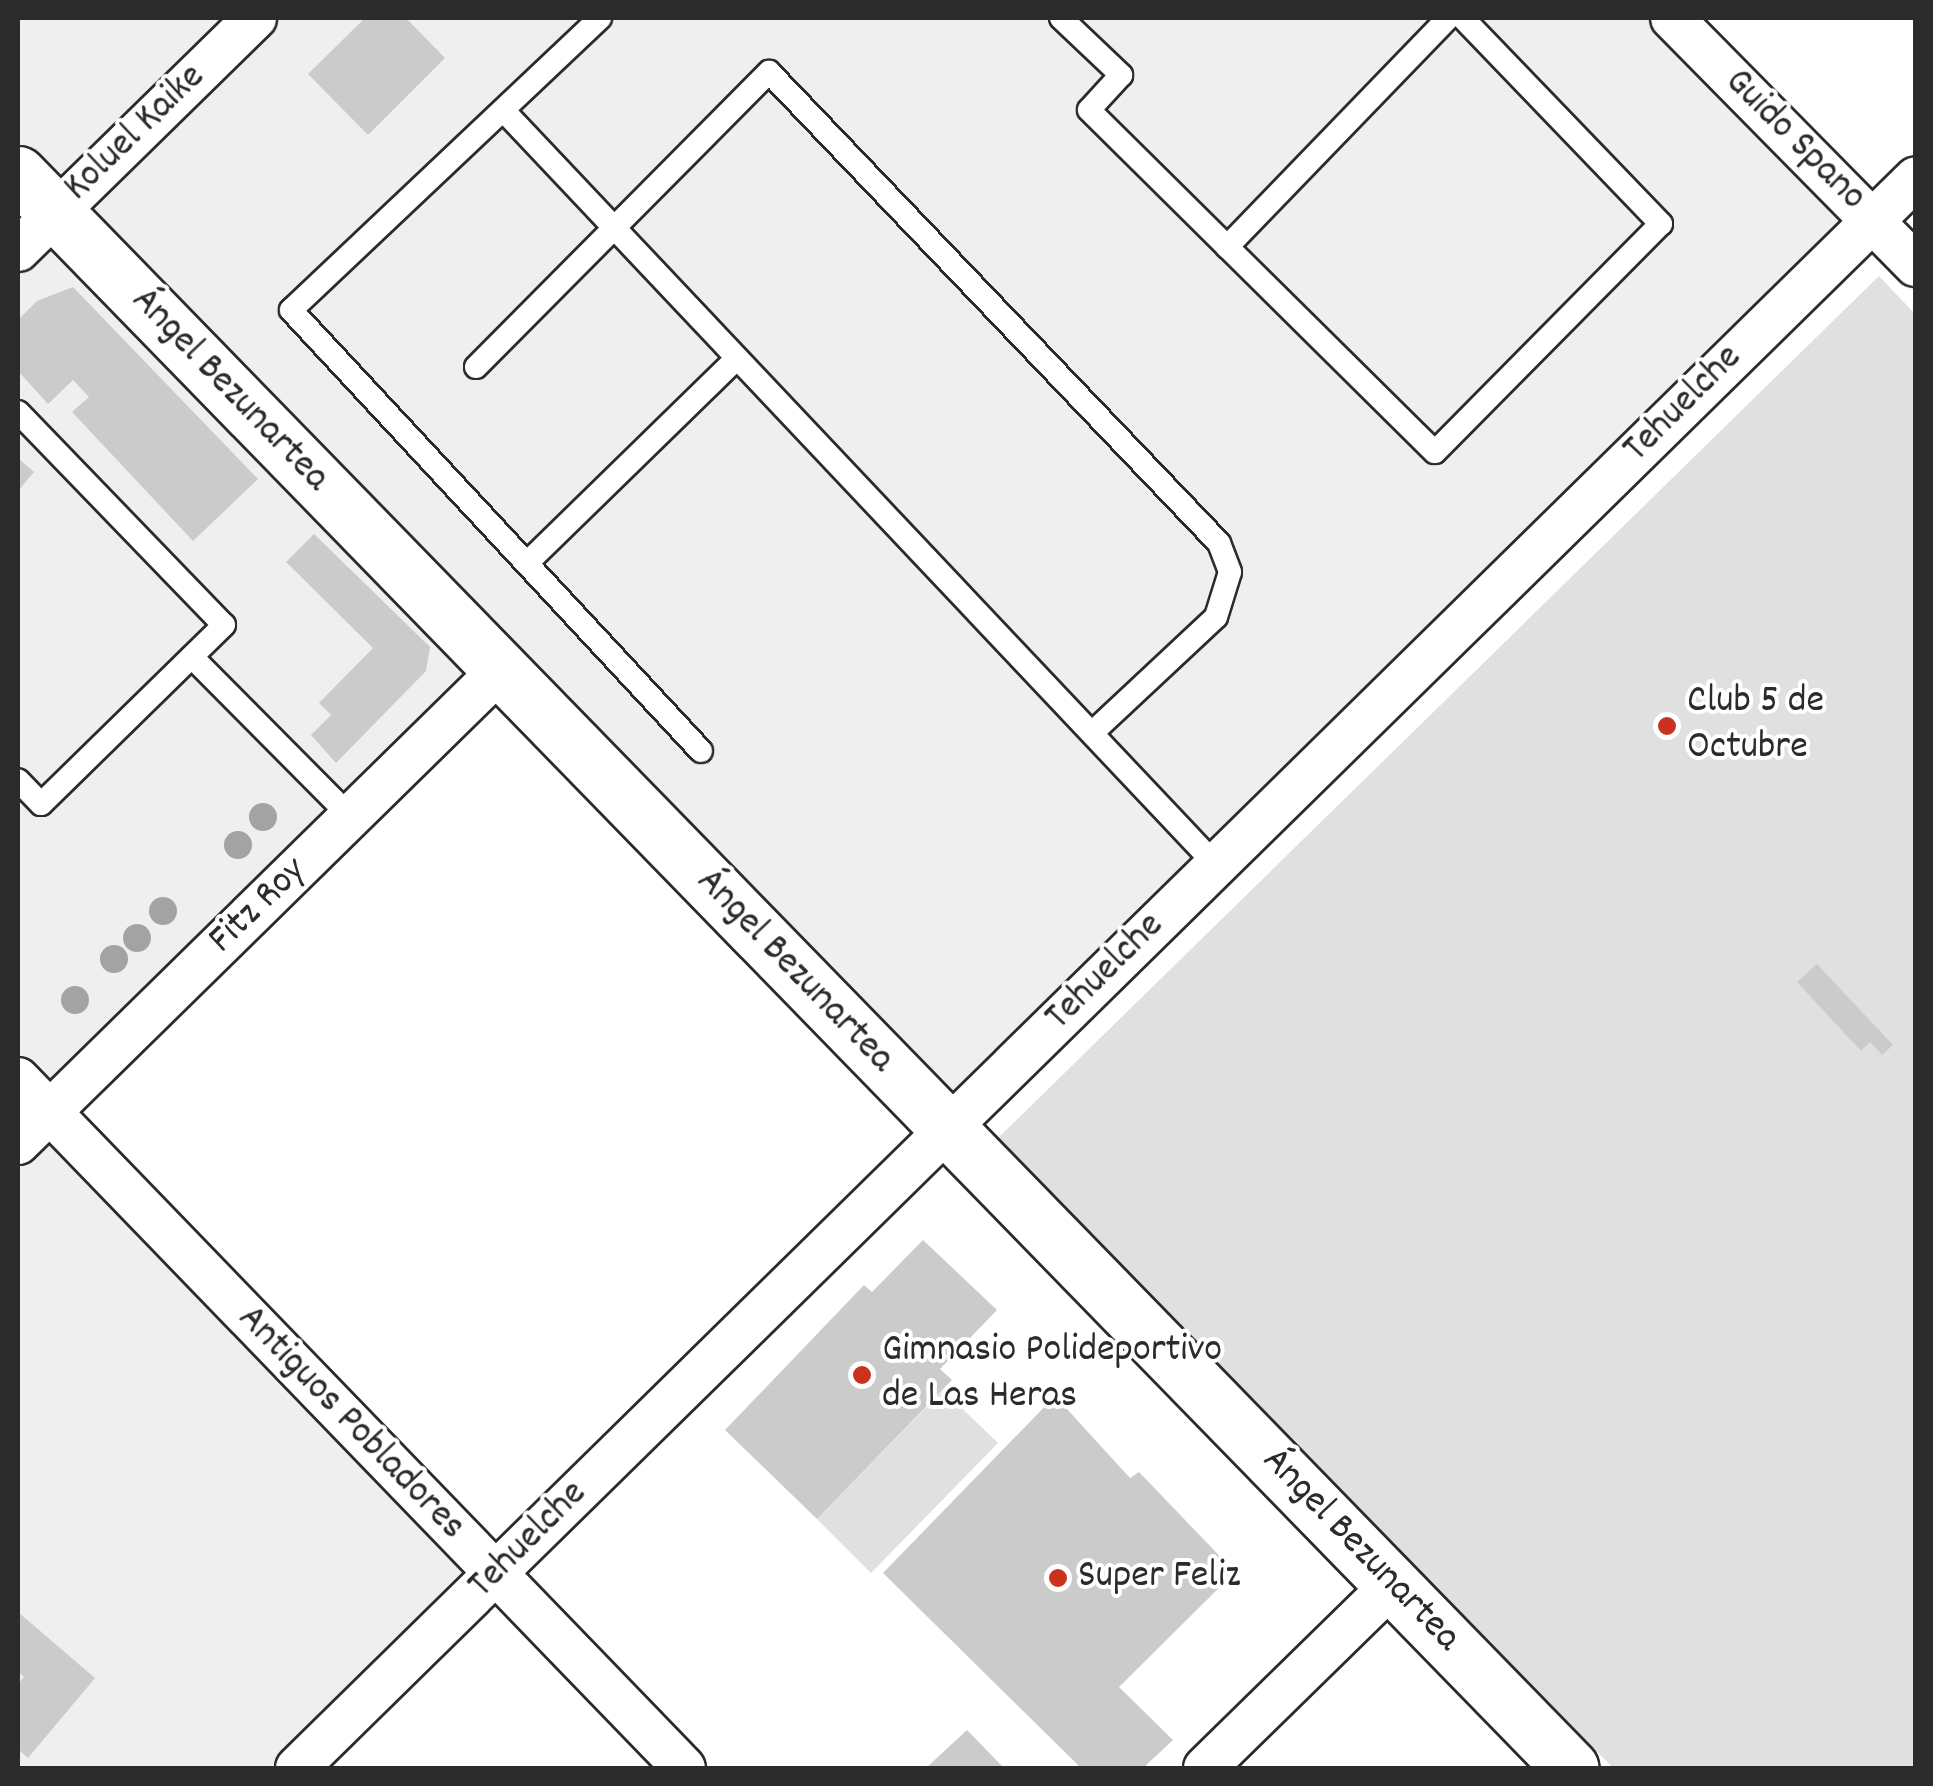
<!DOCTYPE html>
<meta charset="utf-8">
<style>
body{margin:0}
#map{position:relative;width:1933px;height:1786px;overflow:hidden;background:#fff;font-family:Dekko,sans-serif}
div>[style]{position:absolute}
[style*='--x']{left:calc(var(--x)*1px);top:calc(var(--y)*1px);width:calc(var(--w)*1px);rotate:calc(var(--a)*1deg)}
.built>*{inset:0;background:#efefef}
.green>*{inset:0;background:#e0e0e0}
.building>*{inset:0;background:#cbcbcb}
.roads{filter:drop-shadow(2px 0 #2b2b2b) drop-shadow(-2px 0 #2b2b2b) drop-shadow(0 2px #2b2b2b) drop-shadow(0 -2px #2b2b2b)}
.lane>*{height:22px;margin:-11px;padding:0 11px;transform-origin:11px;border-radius:11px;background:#fff}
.street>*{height:42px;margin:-21px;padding:0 21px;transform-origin:21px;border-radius:21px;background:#fff}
.secondary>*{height:55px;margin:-27.5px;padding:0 27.5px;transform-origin:27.5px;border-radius:27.5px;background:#fff}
.trees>*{width:28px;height:28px;margin:-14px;border-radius:50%;background:#a3a3a3}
.dots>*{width:28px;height:28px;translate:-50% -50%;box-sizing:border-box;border:5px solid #fff;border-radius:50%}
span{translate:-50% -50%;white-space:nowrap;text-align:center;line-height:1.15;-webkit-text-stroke:8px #fff;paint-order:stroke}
.street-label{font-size:40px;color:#2b2b2b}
.poi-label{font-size:40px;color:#2b2b2b}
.left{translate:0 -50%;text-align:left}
.frame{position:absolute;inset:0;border:20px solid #2b2b2b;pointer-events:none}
</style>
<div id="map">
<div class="built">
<i style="clip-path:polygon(18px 18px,1672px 18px,1872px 220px,948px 1129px,501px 671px,50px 1112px,495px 1575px,297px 1768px,18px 1768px)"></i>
</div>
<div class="green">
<i style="clip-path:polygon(1879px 276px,1915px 314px,1915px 1768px,1613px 1768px,998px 1138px)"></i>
<i style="clip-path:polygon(943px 1390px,998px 1443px,871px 1573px,817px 1519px)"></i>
</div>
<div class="building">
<i style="clip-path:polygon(365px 18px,406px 18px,445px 58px,368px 135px,308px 74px)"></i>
<i style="clip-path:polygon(73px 287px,258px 479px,193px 541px,72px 412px,89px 397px,73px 380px,48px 404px,18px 371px,18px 320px,37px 301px)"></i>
<i style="clip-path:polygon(18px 458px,34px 472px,18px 491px)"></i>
<i style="clip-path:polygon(314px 534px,430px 647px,426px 671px,336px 763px,311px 735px,331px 715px,319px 703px,373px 648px,286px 562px)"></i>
<i style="clip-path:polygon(1817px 964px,1893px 1045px,1882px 1055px,1870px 1042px,1861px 1051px,1797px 982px)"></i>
<i style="clip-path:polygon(923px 1240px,997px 1310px,940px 1369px,952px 1380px,817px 1519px,725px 1430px,864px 1285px,872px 1292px)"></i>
<i style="clip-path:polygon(1055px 1396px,1130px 1478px,1139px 1472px,1235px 1572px,1119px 1687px,1173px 1740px,1143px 1768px,1081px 1768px,883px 1573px)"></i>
<i style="clip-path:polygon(18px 1612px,95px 1678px,28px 1758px,18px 1749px,18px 1684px,24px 1677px,18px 1671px)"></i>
<i style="clip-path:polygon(967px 1730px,1004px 1768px,926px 1768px)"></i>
</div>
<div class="roads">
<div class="lane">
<i style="--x:600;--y:18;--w:425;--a:136.6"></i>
<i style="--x:291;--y:310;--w:602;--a:47.09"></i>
<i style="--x:1061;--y:18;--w:83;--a:43.5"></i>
<i style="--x:1121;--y:75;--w:47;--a:132.4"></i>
<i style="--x:1089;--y:110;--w:486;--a:44.7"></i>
<i style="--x:1435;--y:452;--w:321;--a:-45.3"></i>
<i style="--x:1661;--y:224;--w:286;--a:-133.9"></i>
<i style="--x:503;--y:110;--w:1038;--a:46.64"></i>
<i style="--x:1227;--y:247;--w:318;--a:-46"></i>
<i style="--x:476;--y:367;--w:416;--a:-45.2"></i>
<i style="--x:769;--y:72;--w:651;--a:46.31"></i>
<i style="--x:1219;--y:543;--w:31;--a:69"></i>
<i style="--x:1230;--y:572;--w:47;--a:107.3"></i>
<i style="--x:1216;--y:617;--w:168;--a:136.9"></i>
<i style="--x:18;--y:412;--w:296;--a:46"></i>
<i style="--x:224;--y:625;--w:256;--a:135.6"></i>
<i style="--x:41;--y:804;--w:33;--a:-134"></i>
<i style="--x:527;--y:563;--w:293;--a:-44.3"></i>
<i style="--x:192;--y:657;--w:226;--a:45.2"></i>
</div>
<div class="street">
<i style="--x:1672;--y:18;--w:347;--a:45.4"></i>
<i style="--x:18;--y:250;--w:332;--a:-44.4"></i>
<i style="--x:18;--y:1079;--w:958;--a:45.97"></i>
<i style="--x:18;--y:1143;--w:675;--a:-44.46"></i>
<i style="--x:297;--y:1768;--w:2269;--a:-44.48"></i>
<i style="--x:1205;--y:1768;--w:262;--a:-44.4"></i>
</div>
<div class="secondary">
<i style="--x:18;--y:174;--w:2225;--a:45.75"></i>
</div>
</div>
<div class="trees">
<i style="left:263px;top:817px"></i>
<i style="left:238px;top:845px"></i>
<i style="left:163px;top:911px"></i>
<i style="left:137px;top:938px"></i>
<i style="left:114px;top:959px"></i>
<i style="left:75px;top:1000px"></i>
</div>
<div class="dots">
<i style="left:1667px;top:726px;background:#c8321e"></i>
<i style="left:862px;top:1375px;background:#c8321e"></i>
<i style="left:1058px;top:1578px;background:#c8321e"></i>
</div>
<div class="street-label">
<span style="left:136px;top:134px;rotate:-44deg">Koluel Kaike</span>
<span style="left:1794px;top:141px;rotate:45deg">Guido Spano</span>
<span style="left:229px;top:391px;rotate:46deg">Ángel Bezunartea</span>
<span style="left:1684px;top:405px;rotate:-45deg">Tehuelche</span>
<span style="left:259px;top:907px;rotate:-44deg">Fitz Roy</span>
<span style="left:794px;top:972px;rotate:46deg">Ángel Bezunartea</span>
<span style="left:1106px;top:973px;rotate:-45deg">Tehuelche</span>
<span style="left:350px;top:1424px;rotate:46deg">Antiguos Pobladores</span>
<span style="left:529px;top:1541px;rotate:-45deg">Tehuelche</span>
<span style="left:1360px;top:1551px;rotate:46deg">Ángel Bezunartea</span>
</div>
<div class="poi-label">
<span class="left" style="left:1687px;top:726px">Club 5 de<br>Octubre</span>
<span class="left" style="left:882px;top:1375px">Gimnasio Polideportivo<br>de Las Heras</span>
<span class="left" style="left:1078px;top:1578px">Super Feliz</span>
</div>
<div class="frame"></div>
</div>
